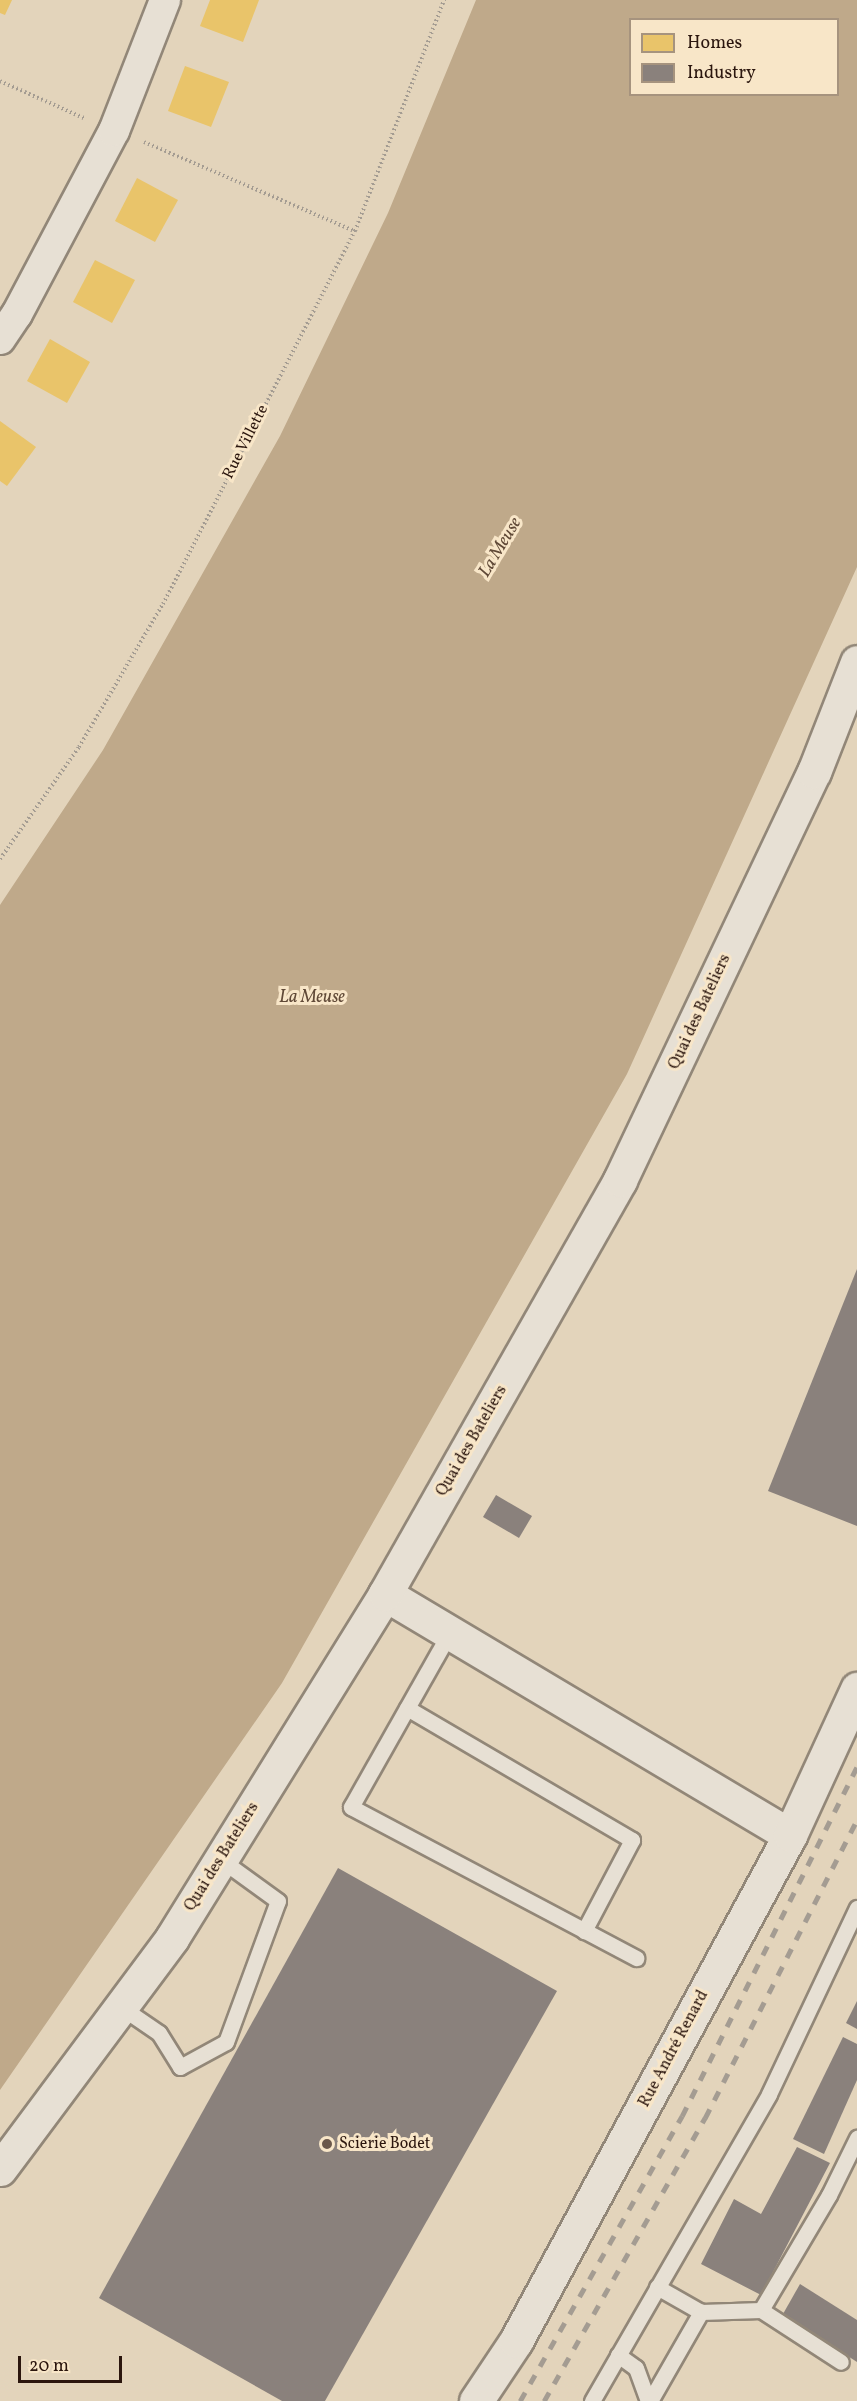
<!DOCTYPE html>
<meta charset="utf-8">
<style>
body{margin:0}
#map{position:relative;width:857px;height:2401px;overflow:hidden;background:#e3d4bb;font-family:Vollkorn,serif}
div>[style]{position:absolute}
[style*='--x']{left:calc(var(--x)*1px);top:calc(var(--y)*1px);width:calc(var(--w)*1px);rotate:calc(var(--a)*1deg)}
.water>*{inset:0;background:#bfa98a}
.homes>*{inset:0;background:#e9c46a}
.industry>*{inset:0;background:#8a817c}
.path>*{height:4px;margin-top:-2px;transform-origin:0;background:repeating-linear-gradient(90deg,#a49c92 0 1.5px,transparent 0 4.5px)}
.roads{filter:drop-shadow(2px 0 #928778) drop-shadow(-2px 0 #928778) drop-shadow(0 2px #928778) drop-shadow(0 -2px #928778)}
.service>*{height:15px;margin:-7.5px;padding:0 7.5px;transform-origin:7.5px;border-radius:7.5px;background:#e7e0d4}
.minor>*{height:30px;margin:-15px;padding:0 15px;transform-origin:15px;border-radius:15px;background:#e7e0d4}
.tertiary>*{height:33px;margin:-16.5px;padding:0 16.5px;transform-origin:16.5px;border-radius:16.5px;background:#e7e0d4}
.rail>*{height:4.5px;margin-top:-2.25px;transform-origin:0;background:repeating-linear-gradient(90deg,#a49c92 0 10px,transparent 0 20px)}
.dots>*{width:16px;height:16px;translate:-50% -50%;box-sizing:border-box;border:3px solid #f8e6c8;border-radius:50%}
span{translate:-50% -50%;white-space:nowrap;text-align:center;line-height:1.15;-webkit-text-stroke:6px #f8e6c8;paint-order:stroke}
.street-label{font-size:16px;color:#2b160e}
.poi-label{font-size:16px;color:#2b160e}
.left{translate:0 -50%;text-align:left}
.water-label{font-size:18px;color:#604937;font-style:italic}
.legend{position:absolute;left:629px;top:18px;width:210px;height:78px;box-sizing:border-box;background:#f8e6c8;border:2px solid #a6937e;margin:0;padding:8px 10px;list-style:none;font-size:18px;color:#2b160e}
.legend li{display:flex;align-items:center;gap:12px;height:30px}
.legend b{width:30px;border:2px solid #a6937e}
.scale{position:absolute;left:18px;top:2356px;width:104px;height:27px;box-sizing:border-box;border:3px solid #2b160e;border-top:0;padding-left:8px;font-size:18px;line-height:21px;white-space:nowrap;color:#2b160e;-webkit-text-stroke:4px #f8e6c8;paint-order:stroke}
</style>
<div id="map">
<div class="water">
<i style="clip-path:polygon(evenodd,476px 0,857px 0,857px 567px,627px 1074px,282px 1683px,0 2090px,0 905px,103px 750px,280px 436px,388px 213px,476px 0,630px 20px,838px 20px,838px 94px,630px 94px,630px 20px)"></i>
</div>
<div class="homes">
<i style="clip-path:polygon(0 0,12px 0,5px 15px,0 13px)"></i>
<i style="clip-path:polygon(210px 0,259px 0,243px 42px,200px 26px)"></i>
<i style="clip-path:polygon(185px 66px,229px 82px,211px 127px,168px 111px)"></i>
<i style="clip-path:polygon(137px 178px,178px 200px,155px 242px,115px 221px)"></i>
<i style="clip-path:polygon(95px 260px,135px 280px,112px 323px,73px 302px)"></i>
<i style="clip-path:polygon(50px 339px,90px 362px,67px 403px,27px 381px)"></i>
<i style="clip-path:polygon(0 421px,36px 447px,7px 486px,0 481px)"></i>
</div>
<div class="industry">
<i style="clip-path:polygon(857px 1269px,857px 1526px,768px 1491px)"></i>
<i style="clip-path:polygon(496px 1495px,532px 1516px,519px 1538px,483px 1517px)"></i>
<i style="clip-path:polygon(338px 1868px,557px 1991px,325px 2401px,282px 2401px,99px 2298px)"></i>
<i style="clip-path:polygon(857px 2001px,857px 2029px,846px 2023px)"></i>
<i style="clip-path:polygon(843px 2037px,857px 2044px,857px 2080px,824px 2154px,793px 2139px)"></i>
<i style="clip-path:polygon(797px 2147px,830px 2163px,761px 2295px,701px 2264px,734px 2199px,761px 2214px)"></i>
<i style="clip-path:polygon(800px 2284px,857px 2320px,857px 2362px,783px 2314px)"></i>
</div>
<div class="path">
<i style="--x:0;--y:81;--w:92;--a:23.8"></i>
<i style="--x:144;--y:142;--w:229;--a:22.9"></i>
<i style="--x:0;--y:859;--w:137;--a:-54.8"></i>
<i style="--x:79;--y:747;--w:166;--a:-59.6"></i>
<i style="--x:163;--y:604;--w:420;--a:-62.8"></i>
<i style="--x:355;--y:231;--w:248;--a:-68.9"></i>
</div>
<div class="roads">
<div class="service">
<i style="--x:450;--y:1632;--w:201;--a:119.5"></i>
<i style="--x:351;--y:1807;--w:323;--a:27.9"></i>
<i style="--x:407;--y:1708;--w:261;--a:30.4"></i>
<i style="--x:632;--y:1840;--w:103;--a:117.8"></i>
<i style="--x:121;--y:2007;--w:46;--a:34.4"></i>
<i style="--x:159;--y:2033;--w:40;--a:58"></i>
<i style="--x:180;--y:2067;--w:52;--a:-28.5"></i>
<i style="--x:226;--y:2042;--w:150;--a:-69.8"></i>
<i style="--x:278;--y:1901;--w:72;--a:-144.1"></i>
<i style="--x:657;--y:2287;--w:51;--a:29.6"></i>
<i style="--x:761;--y:2310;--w:95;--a:33"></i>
<i style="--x:618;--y:2355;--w:22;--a:36"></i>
<i style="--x:636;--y:2368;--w:35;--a:70"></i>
<i style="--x:592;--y:2401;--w:354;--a:-60"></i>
<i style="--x:769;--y:2094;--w:206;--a:-64.7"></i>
<i style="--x:650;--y:2401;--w:103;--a:-60.2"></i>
<i style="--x:701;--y:2312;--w:60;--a:-1.9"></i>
<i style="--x:761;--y:2310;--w:134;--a:-59.4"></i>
<i style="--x:829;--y:2195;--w:64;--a:-63.8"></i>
</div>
<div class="minor">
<i style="--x:0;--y:339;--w:30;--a:-56"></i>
<i style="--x:17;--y:314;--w:207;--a:-62.1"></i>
<i style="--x:114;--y:131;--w:141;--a:-68.7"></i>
</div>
<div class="tertiary">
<i style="--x:385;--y:1594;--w:471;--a:30.8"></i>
<i style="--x:0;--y:2169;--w:288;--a:-53.3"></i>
<i style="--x:172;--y:1938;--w:405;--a:-58.2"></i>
<i style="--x:385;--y:1594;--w:476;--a:-60.4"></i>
<i style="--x:620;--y:1180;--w:452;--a:-64.6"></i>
<i style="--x:814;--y:772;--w:118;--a:-68.6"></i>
<i style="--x:476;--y:2401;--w:72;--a:-56.3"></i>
<i style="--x:516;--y:2341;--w:575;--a:-61.56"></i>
<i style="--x:790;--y:1835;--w:161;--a:-65.3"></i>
</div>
</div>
<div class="rail">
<i style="--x:520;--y:2401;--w:328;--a:-60.4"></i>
<i style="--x:682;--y:2116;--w:390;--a:-63.4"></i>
<i style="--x:544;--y:2401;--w:326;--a:-60.4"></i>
<i style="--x:705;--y:2118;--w:335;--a:-63"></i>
</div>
<div class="dots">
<i style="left:327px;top:2144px;background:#6b584b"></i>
</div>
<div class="street-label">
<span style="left:246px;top:442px;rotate:-63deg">Rue Villette</span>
<span style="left:700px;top:1012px;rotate:-65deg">Quai des Bateliers</span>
<span style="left:472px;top:1441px;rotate:-60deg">Quai des Bateliers</span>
<span style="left:222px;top:1857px;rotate:-58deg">Quai des Bateliers</span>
<span style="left:674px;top:2049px;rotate:-62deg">Rue André Renard</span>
</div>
<div class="poi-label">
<span class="left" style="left:339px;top:2144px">Scierie Bodet</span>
</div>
<div class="water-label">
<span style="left:501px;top:548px;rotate:-59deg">La Meuse</span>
<span style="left:312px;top:998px">La Meuse</span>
</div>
<ul class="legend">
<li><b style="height:16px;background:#e9c46a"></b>Homes</li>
<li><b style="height:16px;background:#8a817c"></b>Industry</li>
</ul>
<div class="scale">20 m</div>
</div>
